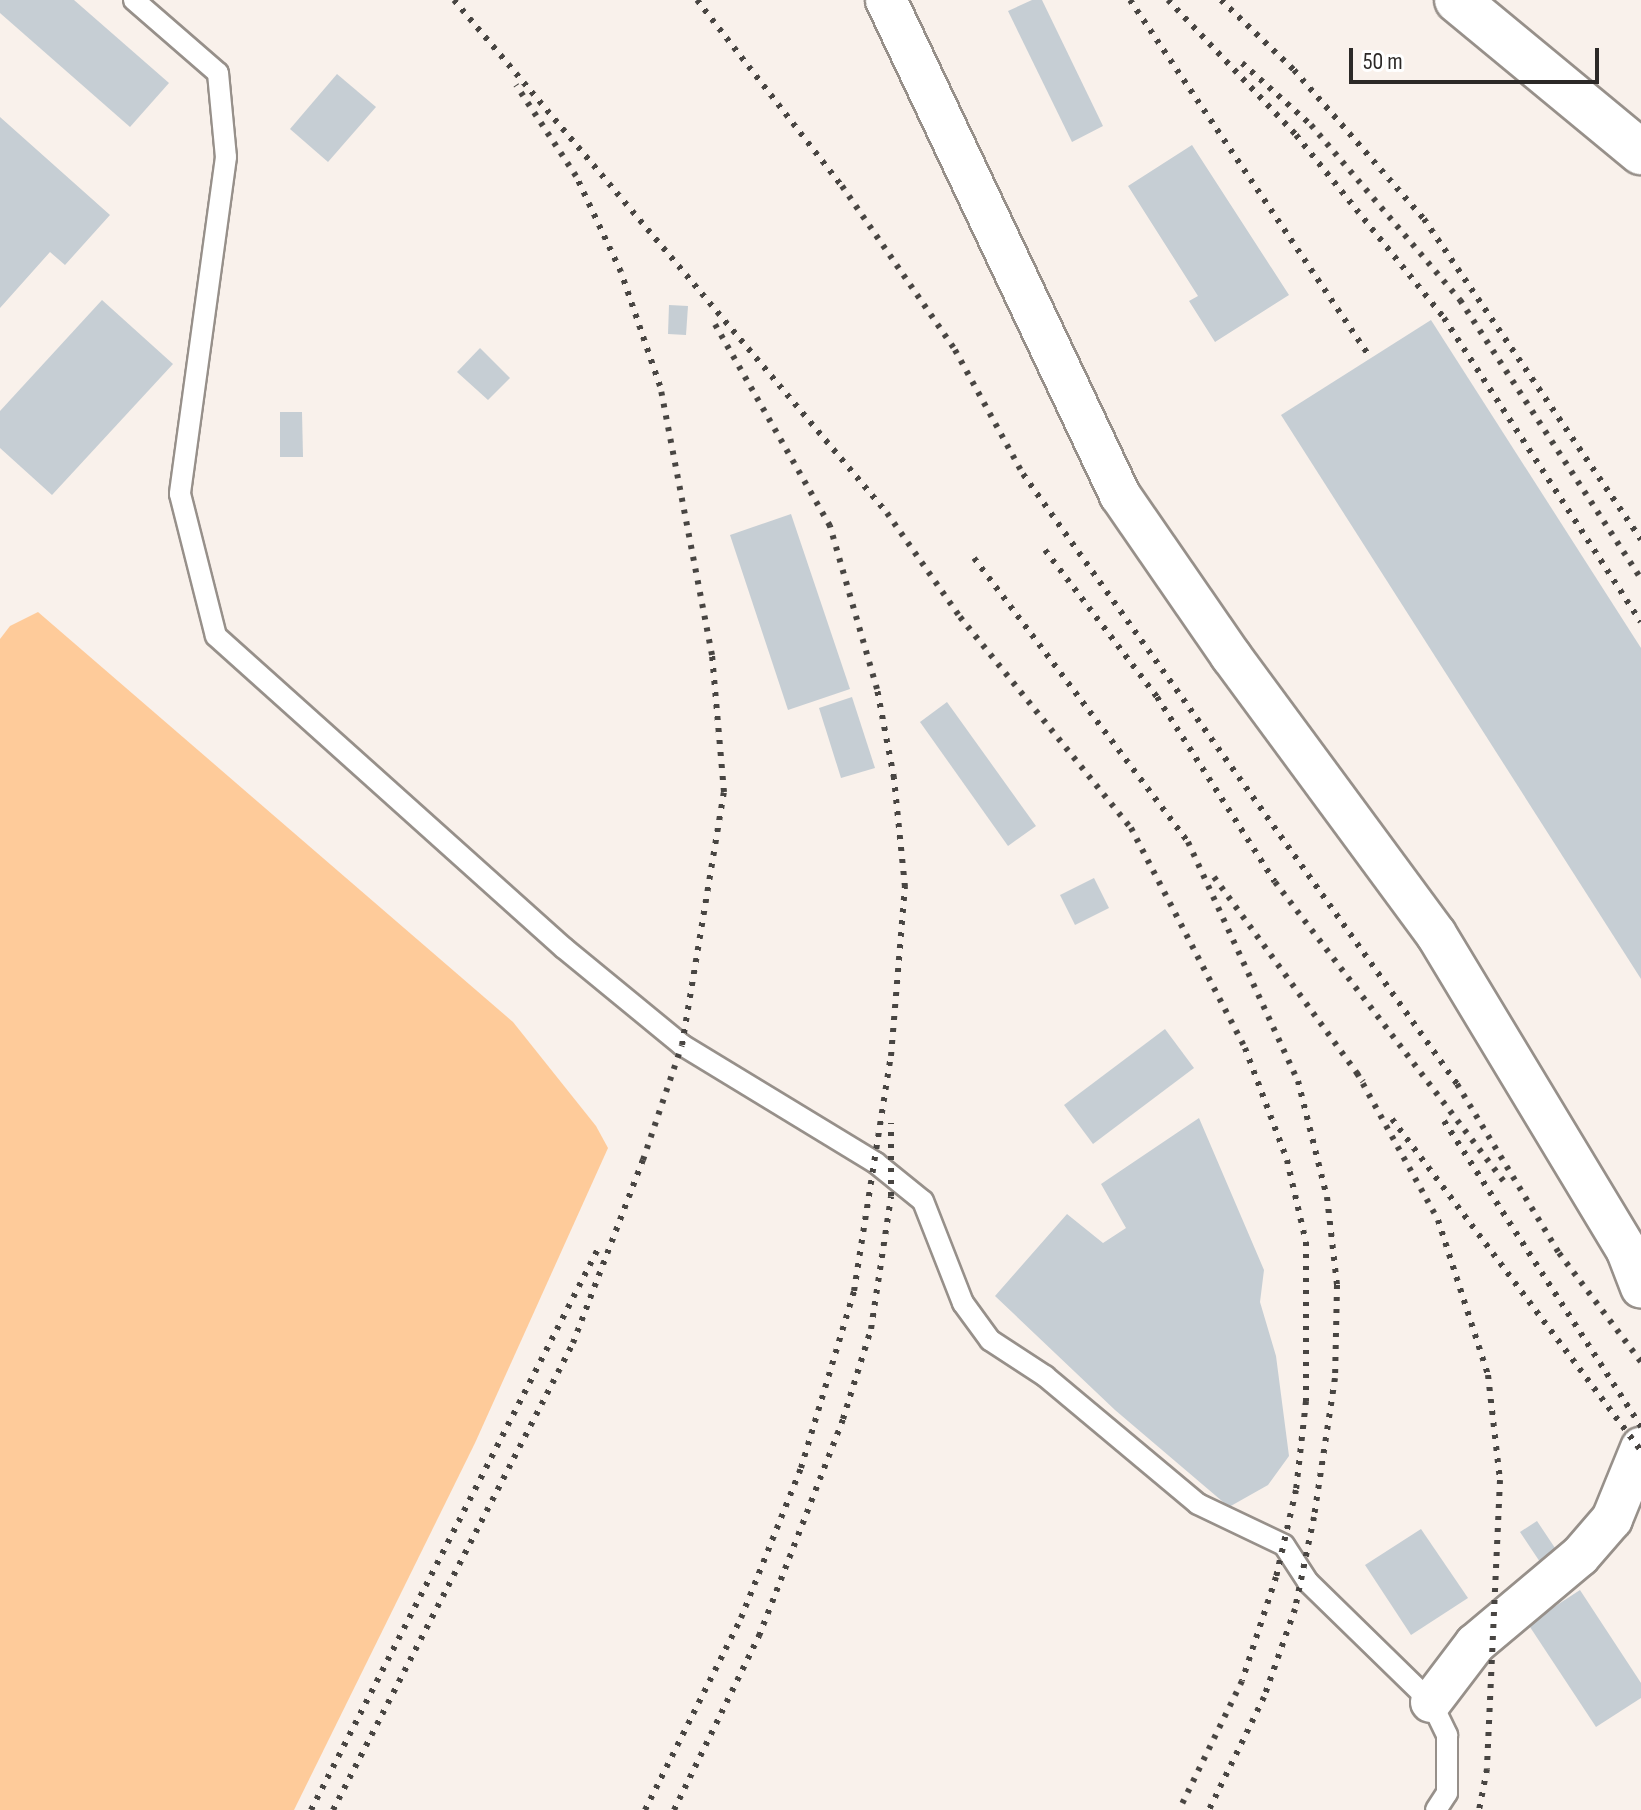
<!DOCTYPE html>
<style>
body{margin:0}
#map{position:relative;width:1641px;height:1810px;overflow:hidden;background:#f9f1eb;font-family:"Sofia Sans Condensed",sans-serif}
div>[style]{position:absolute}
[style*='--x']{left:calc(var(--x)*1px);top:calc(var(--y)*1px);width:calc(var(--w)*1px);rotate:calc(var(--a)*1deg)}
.water>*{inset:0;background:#fecb9a}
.building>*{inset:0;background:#c6ced4}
.roads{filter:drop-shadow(2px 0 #97908a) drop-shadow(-2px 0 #97908a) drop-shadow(0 2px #97908a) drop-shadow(0 -2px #97908a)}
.lane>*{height:20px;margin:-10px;padding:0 10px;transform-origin:10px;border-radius:10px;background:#fff}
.street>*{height:40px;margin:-20px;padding:0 20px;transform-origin:20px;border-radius:20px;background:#fff}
.highway>*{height:44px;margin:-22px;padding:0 22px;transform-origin:22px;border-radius:22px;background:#fff}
.rail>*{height:6px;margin-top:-3px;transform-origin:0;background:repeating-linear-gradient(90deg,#484542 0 4px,transparent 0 12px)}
span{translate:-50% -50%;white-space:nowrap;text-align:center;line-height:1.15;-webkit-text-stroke:6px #fff;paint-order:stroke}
.scale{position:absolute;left:1349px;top:48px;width:250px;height:36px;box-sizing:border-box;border:4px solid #2c2927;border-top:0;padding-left:10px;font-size:24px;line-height:28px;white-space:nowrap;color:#2c2927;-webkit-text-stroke:6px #fff;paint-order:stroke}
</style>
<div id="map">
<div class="water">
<i style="clip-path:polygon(38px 612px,513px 1022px,596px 1126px,608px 1148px,475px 1443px,294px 1810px,0 1810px,0 639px,10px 626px)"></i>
</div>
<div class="building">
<i style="clip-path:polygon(0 0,74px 0,169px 83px,130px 127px,0 13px)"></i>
<i style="clip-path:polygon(1032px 0,1042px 0,1103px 126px,1072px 142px,1008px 11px)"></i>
<i style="clip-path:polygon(337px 74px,376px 107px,328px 162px,290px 129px)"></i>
<i style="clip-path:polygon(0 117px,110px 215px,65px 265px,50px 252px,0 308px)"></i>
<i style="clip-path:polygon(1192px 145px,1289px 295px,1215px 342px,1189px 301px,1198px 296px,1128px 186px)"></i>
<i style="clip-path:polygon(102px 300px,173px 364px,52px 495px,0 448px,0 411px)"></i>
<i style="clip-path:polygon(669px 305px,688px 306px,686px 335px,668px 334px)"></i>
<i style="clip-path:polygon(1431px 320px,1641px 648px,1641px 979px,1281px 415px)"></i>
<i style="clip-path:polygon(480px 348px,510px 378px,488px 400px,457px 372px)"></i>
<i style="clip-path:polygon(280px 412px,302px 412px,303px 457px,280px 457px)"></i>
<i style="clip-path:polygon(791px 514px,850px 689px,788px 710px,730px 535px)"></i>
<i style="clip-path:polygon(852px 697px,875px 768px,841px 778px,819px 708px)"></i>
<i style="clip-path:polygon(947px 702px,1036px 826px,1008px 846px,920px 722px)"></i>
<i style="clip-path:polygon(1094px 878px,1109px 908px,1075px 925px,1060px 895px)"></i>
<i style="clip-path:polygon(1165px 1029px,1194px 1068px,1093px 1144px,1064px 1105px)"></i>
<i style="clip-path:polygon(1199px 1118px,1264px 1270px,1260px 1302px,1276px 1356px,1289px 1456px,1268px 1485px,1229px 1507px,1115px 1410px,995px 1296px,1067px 1214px,1103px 1243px,1126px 1228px,1101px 1184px)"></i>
<i style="clip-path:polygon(1537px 1521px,1557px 1551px,1540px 1562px,1520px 1532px)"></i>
<i style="clip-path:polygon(1421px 1529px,1468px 1598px,1411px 1635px,1365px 1565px)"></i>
<i style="clip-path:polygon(1580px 1590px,1641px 1683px,1641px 1698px,1596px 1727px,1528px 1624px)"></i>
</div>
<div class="roads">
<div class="lane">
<i style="--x:134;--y:0;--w:111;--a:41"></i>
<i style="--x:218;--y:73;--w:84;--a:84.6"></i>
<i style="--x:226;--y:157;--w:340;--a:97.8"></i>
<i style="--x:180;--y:494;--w:146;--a:75.8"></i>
<i style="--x:216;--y:636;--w:467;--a:41.9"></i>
<i style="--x:564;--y:948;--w:153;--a:39.4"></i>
<i style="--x:682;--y:1045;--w:227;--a:31.3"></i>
<i style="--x:876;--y:1163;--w:60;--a:39"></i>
<i style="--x:923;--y:1201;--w:110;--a:68.6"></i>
<i style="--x:963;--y:1303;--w:46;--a:53.9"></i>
<i style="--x:990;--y:1340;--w:66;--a:33.2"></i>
<i style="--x:1045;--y:1376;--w:199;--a:39.9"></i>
<i style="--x:1198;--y:1504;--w:95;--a:25.5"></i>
<i style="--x:1284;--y:1545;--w:44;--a:57"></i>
<i style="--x:1308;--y:1582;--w:172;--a:44.3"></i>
<i style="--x:1431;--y:1702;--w:37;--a:64"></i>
<i style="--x:1447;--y:1735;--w:58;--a:90"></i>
<i style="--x:1447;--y:1793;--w:20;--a:123"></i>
</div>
<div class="street">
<i style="--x:886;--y:0;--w:548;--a:64.7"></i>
<i style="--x:1120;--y:495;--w:196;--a:55.4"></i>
<i style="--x:1231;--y:656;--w:345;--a:53.6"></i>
<i style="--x:1436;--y:934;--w:370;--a:58.9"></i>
<i style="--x:1627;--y:1251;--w:39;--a:69"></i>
<i style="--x:1431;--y:1702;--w:73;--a:-52.8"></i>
<i style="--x:1475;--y:1644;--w:137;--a:-40"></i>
<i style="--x:1580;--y:1556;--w:49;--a:-49.1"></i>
<i style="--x:1612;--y:1519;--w:77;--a:-67.8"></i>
</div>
<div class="highway">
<i style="--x:1457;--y:0;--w:239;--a:39.6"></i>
</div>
</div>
<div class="rail">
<i style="--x:454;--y:0;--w:671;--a:49.83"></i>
<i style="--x:887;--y:513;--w:127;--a:54.9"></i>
<i style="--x:960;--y:617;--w:272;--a:51"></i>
<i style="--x:1131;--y:828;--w:248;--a:62.6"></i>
<i style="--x:1245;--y:1048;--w:120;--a:69.4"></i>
<i style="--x:1287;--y:1160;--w:84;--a:77"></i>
<i style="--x:1306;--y:1242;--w:159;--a:90"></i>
<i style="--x:1306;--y:1401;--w:90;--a:96.4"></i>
<i style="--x:1296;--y:1490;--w:89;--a:102.9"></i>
<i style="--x:1276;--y:1577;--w:109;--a:108.1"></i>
<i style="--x:1242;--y:1681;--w:144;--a:116"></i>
<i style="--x:697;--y:0;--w:236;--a:52.1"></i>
<i style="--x:842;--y:186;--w:199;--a:55.4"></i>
<i style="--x:955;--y:350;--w:141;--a:61.3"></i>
<i style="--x:1023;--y:474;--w:749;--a:54.57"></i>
<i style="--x:1457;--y:1084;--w:197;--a:58.9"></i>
<i style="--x:1559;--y:1253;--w:136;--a:53"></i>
<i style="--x:1130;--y:0;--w:429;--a:56.1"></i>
<i style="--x:1168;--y:0;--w:186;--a:46.5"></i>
<i style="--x:1296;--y:135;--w:235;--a:51"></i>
<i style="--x:1444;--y:318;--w:362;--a:57.1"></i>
<i style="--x:1221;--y:0;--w:101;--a:43.8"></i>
<i style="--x:1294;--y:70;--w:198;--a:48.9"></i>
<i style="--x:1424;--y:219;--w:387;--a:55.9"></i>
<i style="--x:1242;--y:63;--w:93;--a:41.9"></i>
<i style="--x:1311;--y:125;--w:230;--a:49.6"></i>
<i style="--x:1460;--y:300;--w:333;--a:57"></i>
<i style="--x:1045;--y:550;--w:185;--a:52.7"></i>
<i style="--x:1157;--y:697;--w:219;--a:57.5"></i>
<i style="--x:1275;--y:882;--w:384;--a:52.6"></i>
<i style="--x:974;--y:558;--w:356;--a:53"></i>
<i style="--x:1188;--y:842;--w:263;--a:65.3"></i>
<i style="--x:1298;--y:1081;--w:120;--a:76"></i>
<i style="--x:1327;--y:1197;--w:89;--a:83.5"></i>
<i style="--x:1337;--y:1285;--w:93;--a:91.2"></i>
<i style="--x:1335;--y:1378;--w:141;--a:98.6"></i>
<i style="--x:1314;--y:1517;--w:94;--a:101.7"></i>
<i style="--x:1295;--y:1609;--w:93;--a:109.4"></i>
<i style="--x:1264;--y:1697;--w:126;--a:116"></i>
<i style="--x:1214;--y:877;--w:253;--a:53.9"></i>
<i style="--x:1357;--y:1073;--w:168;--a:61.1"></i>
<i style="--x:1438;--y:1220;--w:163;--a:72.1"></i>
<i style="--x:1488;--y:1375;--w:106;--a:83.5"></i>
<i style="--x:1500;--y:1480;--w:289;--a:92.6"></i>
<i style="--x:1487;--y:1769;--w:42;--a:101"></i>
<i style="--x:1392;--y:1119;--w:415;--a:53.1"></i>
<i style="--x:1444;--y:1121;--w:364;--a:57.2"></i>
<i style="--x:311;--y:1810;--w:635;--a:-62.91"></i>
<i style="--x:333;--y:1810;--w:525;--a:-62.8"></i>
<i style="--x:573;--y:1343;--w:196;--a:-69.1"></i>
<i style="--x:643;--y:1160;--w:121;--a:-71.3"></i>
<i style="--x:682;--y:1045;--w:256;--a:-80.6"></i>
<i style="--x:724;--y:792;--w:138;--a:-95"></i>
<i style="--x:712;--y:655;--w:274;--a:-100.9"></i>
<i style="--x:660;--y:386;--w:120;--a:-108.9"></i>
<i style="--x:621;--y:272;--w:106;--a:-115.1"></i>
<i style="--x:576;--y:176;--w:109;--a:-123.4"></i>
<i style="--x:645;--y:1810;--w:215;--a:-63.4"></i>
<i style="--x:741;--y:1618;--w:162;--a:-68.2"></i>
<i style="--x:801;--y:1468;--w:185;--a:-73.3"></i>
<i style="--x:854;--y:1291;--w:238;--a:-81.1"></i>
<i style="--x:891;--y:1056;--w:170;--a:-85.3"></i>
<i style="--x:905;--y:887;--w:110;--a:-95.8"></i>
<i style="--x:894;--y:778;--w:91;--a:-100.8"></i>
<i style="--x:877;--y:689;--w:170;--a:-106.1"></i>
<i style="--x:830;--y:526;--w:238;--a:-119.7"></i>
<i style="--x:674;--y:1810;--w:194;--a:-64"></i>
<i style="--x:759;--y:1636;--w:233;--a:-68.8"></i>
<i style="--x:843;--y:1419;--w:94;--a:-72.7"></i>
<i style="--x:871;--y:1329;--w:134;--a:-81.4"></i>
<i style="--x:891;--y:1196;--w:73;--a:-90"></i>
</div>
<div class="scale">50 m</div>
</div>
